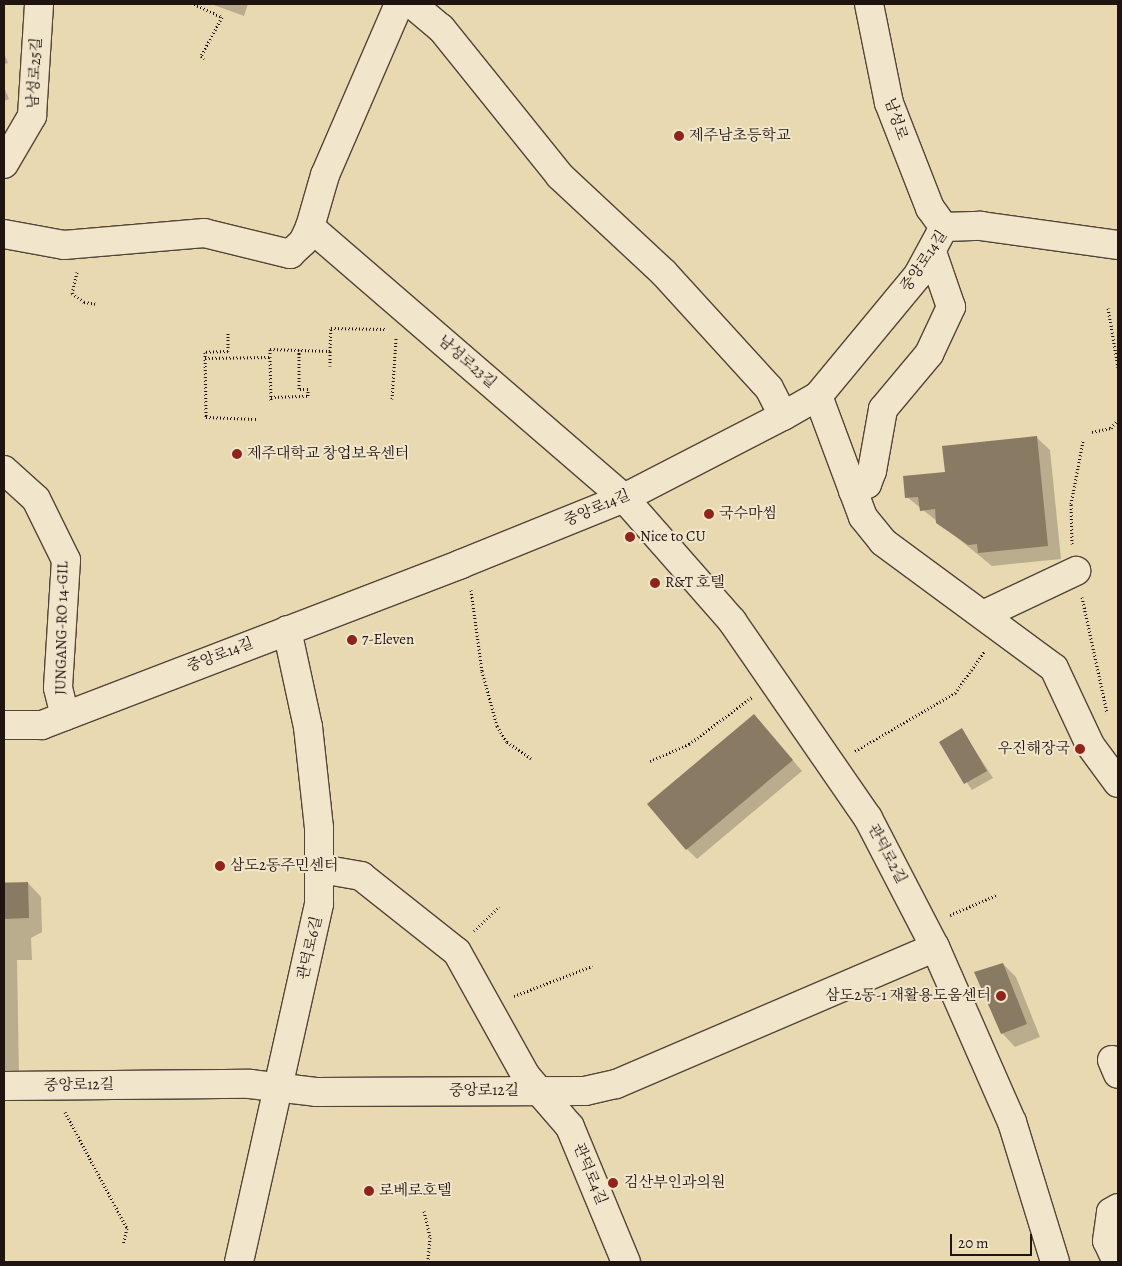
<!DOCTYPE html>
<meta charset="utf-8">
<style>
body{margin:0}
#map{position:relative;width:1122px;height:1266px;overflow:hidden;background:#e9d9b1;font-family:Alegreya,"Noto Serif KR",serif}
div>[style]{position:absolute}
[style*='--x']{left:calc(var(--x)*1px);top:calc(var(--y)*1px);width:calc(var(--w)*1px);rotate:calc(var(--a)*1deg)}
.shadow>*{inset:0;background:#0003}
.building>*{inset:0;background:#887a63}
.path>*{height:3px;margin-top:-1.5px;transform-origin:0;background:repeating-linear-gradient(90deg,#1f140f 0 1px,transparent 0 3.5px)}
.roads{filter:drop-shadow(1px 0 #524538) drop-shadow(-1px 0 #524538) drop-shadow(0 1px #524538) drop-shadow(0 -1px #524538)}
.minor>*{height:28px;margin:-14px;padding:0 14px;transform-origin:14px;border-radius:14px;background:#f1e6cc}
.dots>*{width:14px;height:14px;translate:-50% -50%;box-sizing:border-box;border:2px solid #f1e6cc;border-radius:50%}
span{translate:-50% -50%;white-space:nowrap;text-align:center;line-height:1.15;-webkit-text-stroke:4px #f1e6cc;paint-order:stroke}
.street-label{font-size:15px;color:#1f140f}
.poi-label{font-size:15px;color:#1f140f}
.left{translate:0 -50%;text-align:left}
.right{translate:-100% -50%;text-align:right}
.frame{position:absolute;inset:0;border:5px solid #1f140f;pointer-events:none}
.scale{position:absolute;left:950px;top:1234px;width:82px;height:22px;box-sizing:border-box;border:2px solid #1f140f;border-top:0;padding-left:6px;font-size:15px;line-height:18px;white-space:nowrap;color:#1f140f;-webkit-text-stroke:4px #f1e6cc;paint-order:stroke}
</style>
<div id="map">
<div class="shadow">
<i style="clip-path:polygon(211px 4px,248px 4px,244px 16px)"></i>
<i style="clip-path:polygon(4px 53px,8px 63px,4px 64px)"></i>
<i style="clip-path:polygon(4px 87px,9px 99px,4px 101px)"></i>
<i style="clip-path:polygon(1036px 437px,1050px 450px,1061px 559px,992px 566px,907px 497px,946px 473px)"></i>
<i style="clip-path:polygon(754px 715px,802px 771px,697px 859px,687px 849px)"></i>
<i style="clip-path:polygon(962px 730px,993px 778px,972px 790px,940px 743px)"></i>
<i style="clip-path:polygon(4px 877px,5px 882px,28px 883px,41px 897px,42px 932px,31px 938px,32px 960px,17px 960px,19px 1076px,4px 1076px)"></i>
<i style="clip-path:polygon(1003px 964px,1016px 977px,1040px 1037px,1015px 1047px,1002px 1033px)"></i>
</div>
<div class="building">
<i style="clip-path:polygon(1037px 436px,1048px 546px,978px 553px,977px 544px,968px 545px,936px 523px,935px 509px,920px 511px,918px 497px,905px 498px,903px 476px,945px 472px,942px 446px)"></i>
<i style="clip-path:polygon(754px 714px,793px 760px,686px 850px,647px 804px)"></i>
<i style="clip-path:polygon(962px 728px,987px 771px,964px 784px,939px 742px)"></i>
<i style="clip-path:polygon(28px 882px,29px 918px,4px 919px,4px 883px)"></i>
<i style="clip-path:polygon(1003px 963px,1027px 1024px,1001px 1034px,974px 972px)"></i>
</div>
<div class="path">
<i style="--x:194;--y:4;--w:31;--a:25"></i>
<i style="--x:222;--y:17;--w:44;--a:118.3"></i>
<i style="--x:201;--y:56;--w:4;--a:34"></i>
<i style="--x:77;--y:272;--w:22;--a:103"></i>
<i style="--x:72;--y:293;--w:15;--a:37"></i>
<i style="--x:84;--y:302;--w:14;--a:8"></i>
<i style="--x:1108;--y:308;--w:60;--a:80.4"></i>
<i style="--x:228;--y:333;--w:18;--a:90"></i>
<i style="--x:228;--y:351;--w:23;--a:178"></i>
<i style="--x:205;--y:352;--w:65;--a:89.1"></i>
<i style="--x:206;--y:417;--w:50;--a:2.3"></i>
<i style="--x:270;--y:357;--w:45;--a:88.7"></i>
<i style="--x:205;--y:358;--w:65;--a:-0.9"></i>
<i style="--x:270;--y:357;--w:8;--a:-90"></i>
<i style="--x:270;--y:349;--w:60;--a:1.9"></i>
<i style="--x:330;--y:351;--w:23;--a:-88"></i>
<i style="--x:331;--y:328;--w:54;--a:1.1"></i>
<i style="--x:330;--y:366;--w:15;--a:-90"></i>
<i style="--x:271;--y:397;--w:37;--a:-2"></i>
<i style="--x:308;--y:396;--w:7;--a:-90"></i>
<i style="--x:308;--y:389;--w:9;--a:180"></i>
<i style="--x:299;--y:389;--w:39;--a:-90"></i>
<i style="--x:392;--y:399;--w:61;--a:-86.2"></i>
<i style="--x:1092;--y:432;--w:19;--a:-12"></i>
<i style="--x:1111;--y:428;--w:11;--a:-52"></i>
<i style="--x:1072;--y:544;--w:40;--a:-91.4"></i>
<i style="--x:1071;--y:504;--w:64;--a:-79.2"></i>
<i style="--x:471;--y:590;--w:82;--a:82.3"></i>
<i style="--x:482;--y:671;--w:57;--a:74.7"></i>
<i style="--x:497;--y:726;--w:19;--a:58"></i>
<i style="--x:507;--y:742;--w:29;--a:34"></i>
<i style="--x:1082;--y:597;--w:119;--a:77.8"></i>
<i style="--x:855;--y:751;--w:116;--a:-30.1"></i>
<i style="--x:955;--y:693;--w:52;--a:-54.5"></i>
<i style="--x:650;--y:761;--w:43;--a:-23.6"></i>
<i style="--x:689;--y:744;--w:79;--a:-36.7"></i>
<i style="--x:950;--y:915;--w:51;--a:-23.1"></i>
<i style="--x:474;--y:931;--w:35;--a:-44"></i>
<i style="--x:514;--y:996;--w:84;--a:-21"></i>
<i style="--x:65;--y:1112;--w:132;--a:61.9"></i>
<i style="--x:127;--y:1228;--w:17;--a:103"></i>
<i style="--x:424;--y:1211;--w:27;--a:77"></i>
<i style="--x:430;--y:1237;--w:25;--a:95"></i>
</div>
<div class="roads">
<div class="minor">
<i style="--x:399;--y:4;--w:186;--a:113.4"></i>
<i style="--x:325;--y:175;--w:54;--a:106.1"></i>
<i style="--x:310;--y:227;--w:415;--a:40.8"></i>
<i style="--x:624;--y:498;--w:164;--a:48.7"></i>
<i style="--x:732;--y:621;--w:239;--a:55.4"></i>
<i style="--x:868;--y:818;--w:145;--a:62.6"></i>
<i style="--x:935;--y:947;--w:191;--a:66.3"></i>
<i style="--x:1012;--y:1122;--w:146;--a:72.9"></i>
<i style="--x:412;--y:4;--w:38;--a:40"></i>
<i style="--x:441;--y:28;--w:190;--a:51.2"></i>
<i style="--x:560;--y:176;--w:141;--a:43"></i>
<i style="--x:663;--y:272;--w:157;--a:47.6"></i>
<i style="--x:769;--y:388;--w:31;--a:63"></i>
<i style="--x:869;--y:4;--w:101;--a:78.6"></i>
<i style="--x:889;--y:103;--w:113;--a:68.7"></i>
<i style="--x:930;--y:208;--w:24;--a:54"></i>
<i style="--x:4;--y:164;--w:56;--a:-59.7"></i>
<i style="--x:32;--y:116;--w:112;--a:-86.4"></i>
<i style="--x:944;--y:227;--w:37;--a:-2"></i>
<i style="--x:981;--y:226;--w:138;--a:7.9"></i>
<i style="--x:4;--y:234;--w:61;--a:10.4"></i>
<i style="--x:64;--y:245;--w:141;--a:-4.9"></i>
<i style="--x:204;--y:233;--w:89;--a:13.7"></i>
<i style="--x:290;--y:254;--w:18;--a:-43"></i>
<i style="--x:303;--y:242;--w:17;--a:-65"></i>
<i style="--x:818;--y:396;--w:129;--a:69.6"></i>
<i style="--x:863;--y:517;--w:32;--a:51"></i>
<i style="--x:883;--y:542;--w:212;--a:36.4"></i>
<i style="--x:1054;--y:668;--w:85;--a:64.9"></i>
<i style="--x:1090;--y:745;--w:47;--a:53.6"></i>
<i style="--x:4;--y:470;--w:43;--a:42.2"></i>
<i style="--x:36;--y:499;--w:68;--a:63.8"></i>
<i style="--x:66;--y:560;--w:128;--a:93.6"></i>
<i style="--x:58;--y:688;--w:29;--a:76"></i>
<i style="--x:853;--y:491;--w:16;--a:-27"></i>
<i style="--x:867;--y:484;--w:14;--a:-69"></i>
<i style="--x:872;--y:471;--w:63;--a:-79.9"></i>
<i style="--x:883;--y:409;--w:72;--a:-50.1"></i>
<i style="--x:929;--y:354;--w:52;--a:-64.9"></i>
<i style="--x:951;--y:307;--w:58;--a:-109.1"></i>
<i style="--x:985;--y:614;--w:101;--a:-25.3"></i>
<i style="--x:4;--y:725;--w:38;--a:0"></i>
<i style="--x:42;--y:725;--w:449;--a:-21"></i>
<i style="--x:461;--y:564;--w:176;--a:-22"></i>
<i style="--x:624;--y:498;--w:179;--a:-27.3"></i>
<i style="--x:783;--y:416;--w:40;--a:-29.7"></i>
<i style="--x:818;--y:396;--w:157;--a:-50.4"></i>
<i style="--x:918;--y:275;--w:55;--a:-61.6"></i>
<i style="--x:321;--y:869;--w:41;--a:9.9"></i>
<i style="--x:361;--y:876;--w:122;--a:38.4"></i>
<i style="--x:457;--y:952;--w:142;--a:60.9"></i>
<i style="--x:526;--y:1076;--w:67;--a:49.2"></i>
<i style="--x:570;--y:1127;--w:146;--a:67.5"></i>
<i style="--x:1112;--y:1060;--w:15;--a:67"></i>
<i style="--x:4;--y:1086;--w:246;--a:-0.5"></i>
<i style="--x:250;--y:1084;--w:66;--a:6.9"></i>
<i style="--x:316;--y:1092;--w:269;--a:-0.2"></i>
<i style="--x:585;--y:1091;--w:32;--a:-13"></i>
<i style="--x:616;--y:1084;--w:347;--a:-23.2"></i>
<i style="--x:239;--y:1262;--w:367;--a:-77.4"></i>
<i style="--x:319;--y:904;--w:76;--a:-90"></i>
<i style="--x:319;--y:828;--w:102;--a:-96.2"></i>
<i style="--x:308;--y:727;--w:99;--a:-102.2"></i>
<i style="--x:1117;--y:1262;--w:23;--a:-115"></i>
<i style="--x:1107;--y:1241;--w:29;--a:-82"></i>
<i style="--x:1111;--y:1212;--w:8;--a:-30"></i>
</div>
</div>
<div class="dots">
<i style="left:679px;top:136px;background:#8f2418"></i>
<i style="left:237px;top:454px;background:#8f2418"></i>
<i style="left:709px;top:514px;background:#8f2418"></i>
<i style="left:630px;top:537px;background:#8f2418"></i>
<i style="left:655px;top:583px;background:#8f2418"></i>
<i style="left:352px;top:640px;background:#8f2418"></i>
<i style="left:1080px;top:749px;background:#8f2418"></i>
<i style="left:220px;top:866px;background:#8f2418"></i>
<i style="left:1001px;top:996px;background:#8f2418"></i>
<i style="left:613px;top:1183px;background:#8f2418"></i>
<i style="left:369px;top:1191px;background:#8f2418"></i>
</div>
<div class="street-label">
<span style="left:35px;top:73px;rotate:-87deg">남성로25길</span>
<span style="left:896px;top:119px;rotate:72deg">남성로</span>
<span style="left:924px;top:261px;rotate:-56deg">중앙로14길</span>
<span style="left:467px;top:362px;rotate:41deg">남성로23길</span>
<span style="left:597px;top:508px;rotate:-23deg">중앙로14길</span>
<span style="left:62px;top:628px;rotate:-89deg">JUNGANG-RO 14-GIL</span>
<span style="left:220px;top:655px;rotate:-21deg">중앙로14길</span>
<span style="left:887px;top:854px;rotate:62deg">관덕로2길</span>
<span style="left:310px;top:948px;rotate:-77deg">관덕로6길</span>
<span style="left:79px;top:1085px;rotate:-1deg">중앙로12길</span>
<span style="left:484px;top:1091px">중앙로12길</span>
<span style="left:590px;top:1174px;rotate:68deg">관덕로4길</span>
</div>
<div class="poi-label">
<span class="left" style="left:689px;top:136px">제주남초등학교</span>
<span class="left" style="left:247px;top:454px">제주대학교 창업보육센터</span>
<span class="left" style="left:719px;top:514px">국수마씸</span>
<span class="left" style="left:640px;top:537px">Nice to CU</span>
<span class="left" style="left:665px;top:583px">R&amp;T 호텔</span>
<span class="left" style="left:362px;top:640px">7-Eleven</span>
<span class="right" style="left:1070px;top:749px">우진해장국</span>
<span class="left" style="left:230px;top:866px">삼도2동주민센터</span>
<span class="right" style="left:991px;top:996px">삼도2동-1 재활용도움센터</span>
<span class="left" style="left:624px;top:1183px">김산부인과의원</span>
<span class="left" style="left:379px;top:1191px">로베로호텔</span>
</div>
<div class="frame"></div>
<div class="scale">20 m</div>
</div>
